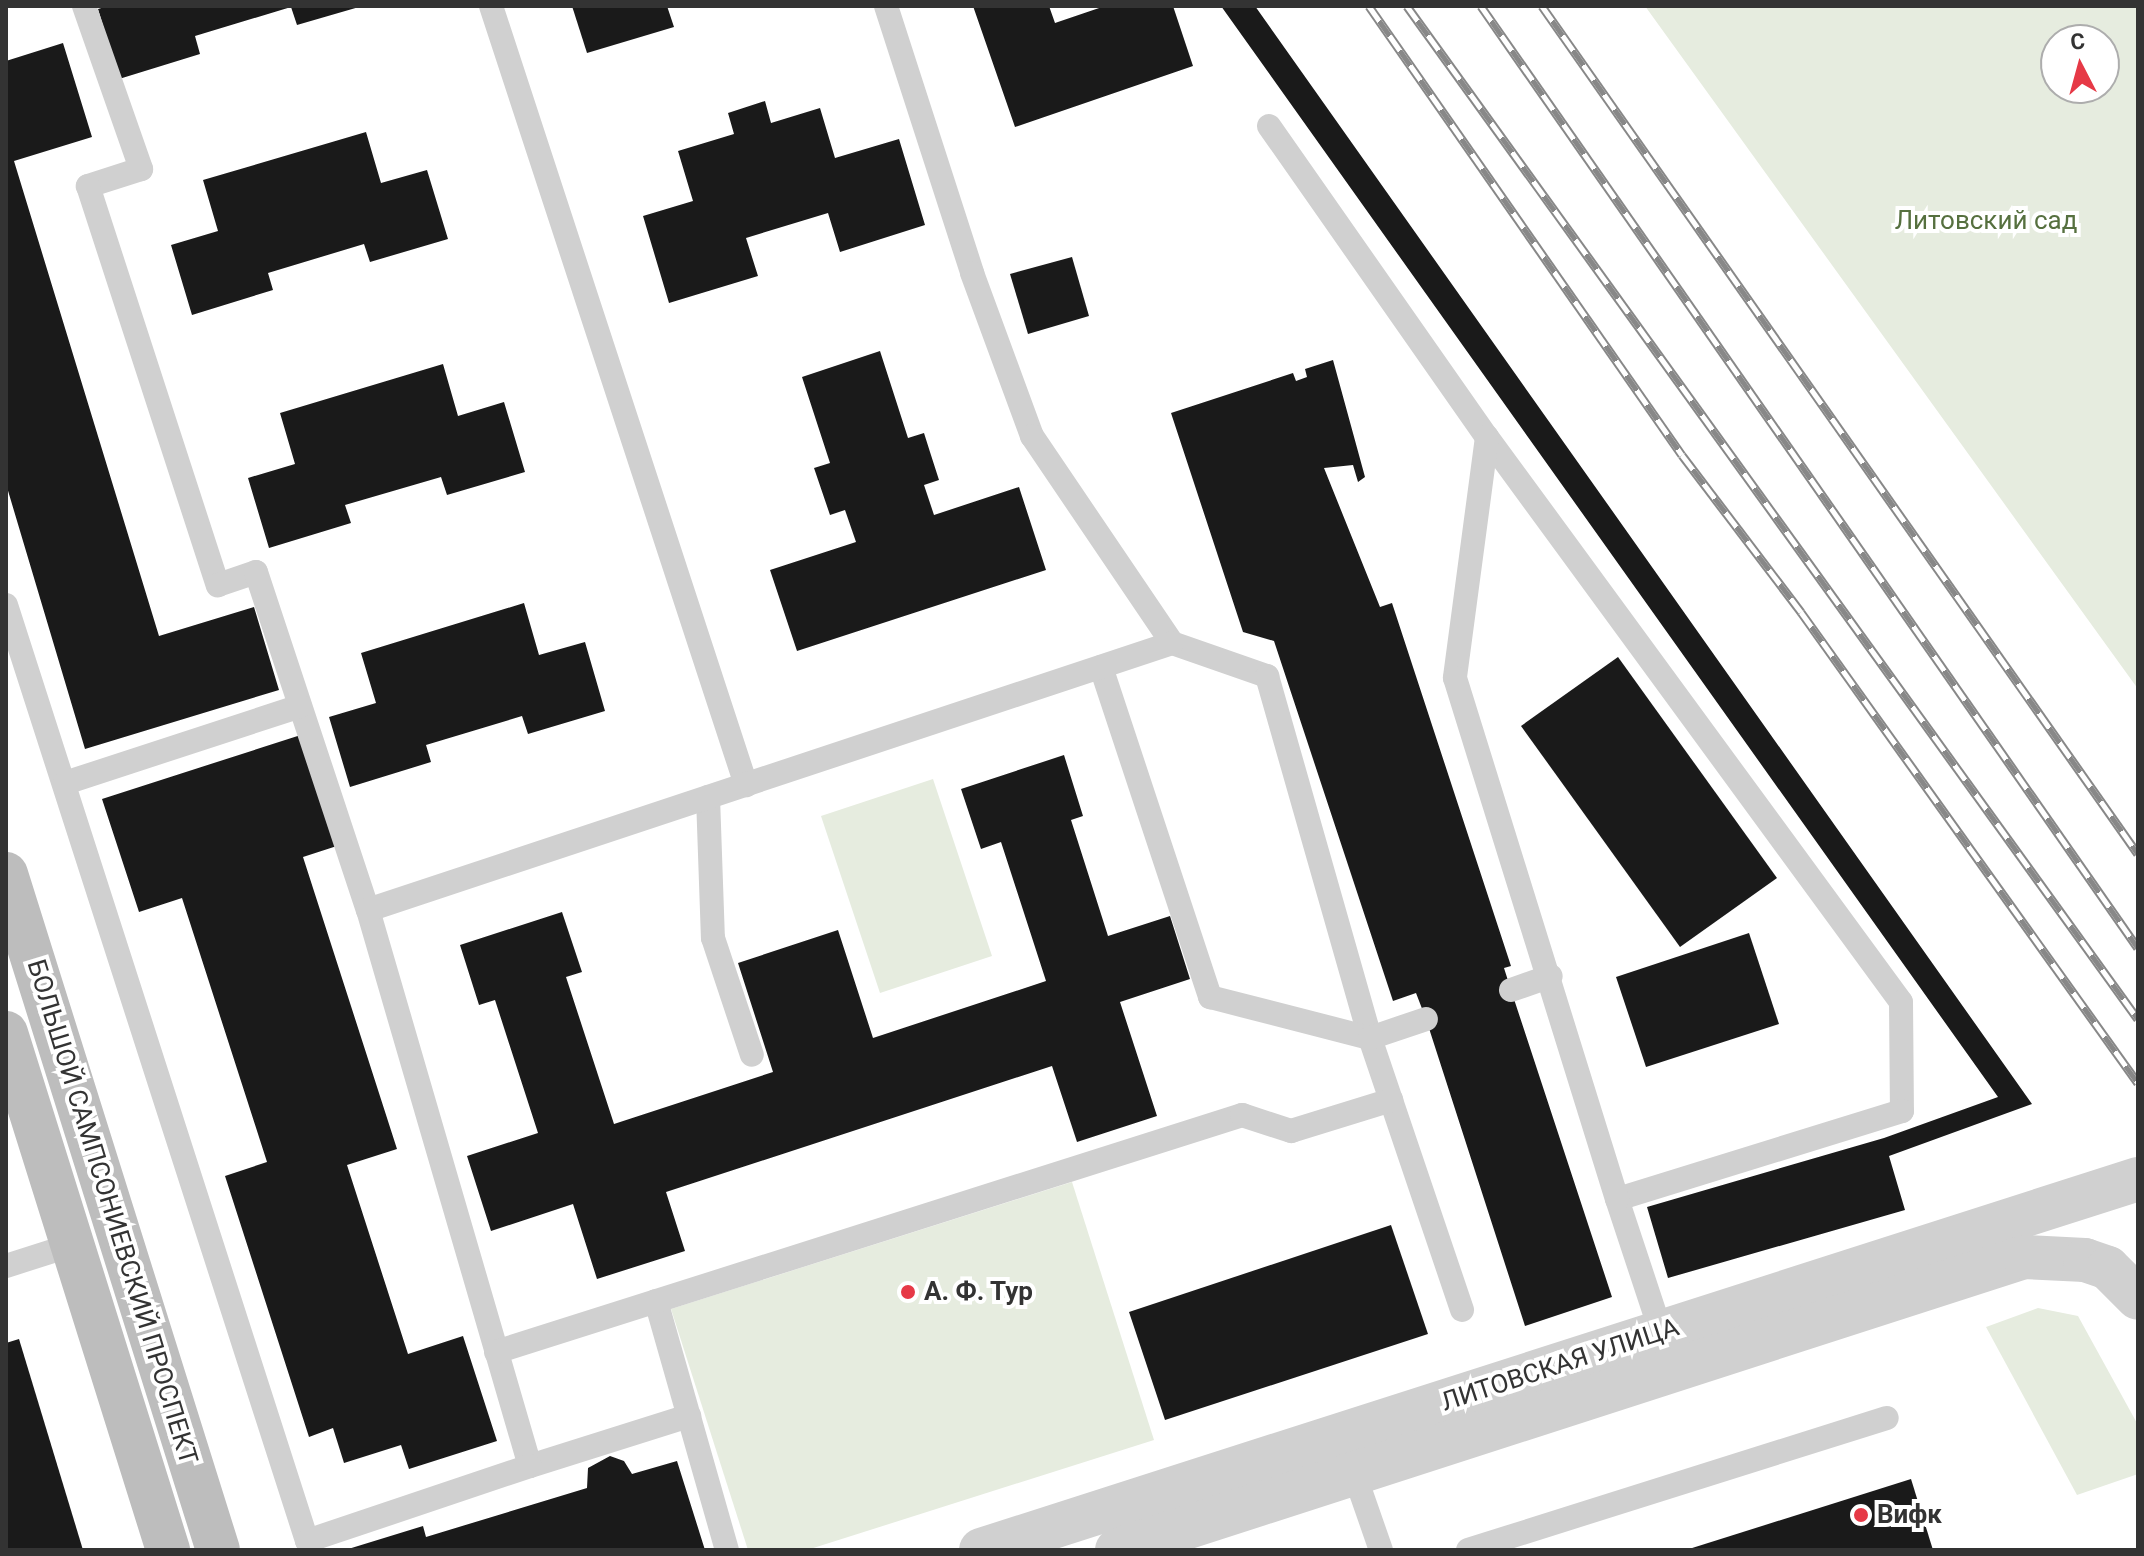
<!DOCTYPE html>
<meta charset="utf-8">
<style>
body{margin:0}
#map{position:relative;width:2144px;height:1556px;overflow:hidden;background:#fff;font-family:Roboto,sans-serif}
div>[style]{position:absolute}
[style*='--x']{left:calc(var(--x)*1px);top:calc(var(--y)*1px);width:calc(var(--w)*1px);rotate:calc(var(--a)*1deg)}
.green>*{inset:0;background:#e6ecdf}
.building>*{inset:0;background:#1a1a1a}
.lane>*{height:24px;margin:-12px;padding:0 12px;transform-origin:12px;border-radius:12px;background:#d0d0d0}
.street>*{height:44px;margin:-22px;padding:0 22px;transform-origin:22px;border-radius:22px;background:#d0d0d0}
.secondary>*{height:44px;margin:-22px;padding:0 22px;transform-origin:22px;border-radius:22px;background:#bdbdbd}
.rail>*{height:9px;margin-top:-4.5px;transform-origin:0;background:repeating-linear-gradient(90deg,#fff 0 18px,#888 0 36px);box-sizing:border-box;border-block:2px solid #888}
.dots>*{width:22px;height:22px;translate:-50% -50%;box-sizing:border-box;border:4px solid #fff;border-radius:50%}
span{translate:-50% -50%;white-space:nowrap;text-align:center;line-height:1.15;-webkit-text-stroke:8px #fff;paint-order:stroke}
.park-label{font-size:26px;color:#56703f}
.street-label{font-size:26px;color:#333}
.poi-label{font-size:26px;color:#333;font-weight:700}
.left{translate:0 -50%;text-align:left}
.frame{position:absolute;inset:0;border:8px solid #333;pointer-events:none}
.north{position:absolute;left:2040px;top:24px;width:80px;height:80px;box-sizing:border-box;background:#fff;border:2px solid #adadad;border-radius:50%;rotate:354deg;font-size:22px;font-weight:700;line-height:32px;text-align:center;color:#333}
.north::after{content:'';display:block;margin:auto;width:28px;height:36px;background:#e63946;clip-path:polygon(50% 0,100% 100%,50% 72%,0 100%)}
</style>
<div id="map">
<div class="green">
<i style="clip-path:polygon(evenodd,1645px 6px,2138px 6px,2138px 689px,1645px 6px,2056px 40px,2104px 40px,2104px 88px,2056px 88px,2056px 40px)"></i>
<i style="clip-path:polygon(933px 779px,992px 956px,880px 993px,821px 816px)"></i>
<i style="clip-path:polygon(1072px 1182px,1154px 1440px,807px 1550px,748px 1550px,671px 1309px)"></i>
<i style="clip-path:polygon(2038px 1308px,2078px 1316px,2138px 1425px,2138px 1474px,2077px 1495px,1986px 1327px)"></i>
</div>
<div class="building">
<i style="clip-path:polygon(108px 6px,359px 6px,359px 7px,297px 25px,291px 7px,195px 36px,200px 54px,119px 79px,98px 9px)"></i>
<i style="clip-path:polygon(572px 6px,667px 6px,674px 27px,587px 53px)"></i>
<i style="clip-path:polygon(973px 6px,1049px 6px,1055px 23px,1105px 6px,1173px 6px,1193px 66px,1015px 127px)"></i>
<i style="clip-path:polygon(1221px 6px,1255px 6px,2032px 1104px,1889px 1156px,1905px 1210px,1668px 1278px,1647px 1207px,1884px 1138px,1998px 1097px)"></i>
<i style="clip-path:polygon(63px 43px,92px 137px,14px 161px,159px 636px,254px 607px,279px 690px,85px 749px,6px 484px,6px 61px)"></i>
<i style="clip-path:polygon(765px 101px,771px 123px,820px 108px,835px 158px,899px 139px,925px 225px,840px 252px,828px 213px,746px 238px,758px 276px,669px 303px,643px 216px,693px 201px,678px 151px,734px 134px,728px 113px)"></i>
<i style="clip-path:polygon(366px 132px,381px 183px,427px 170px,448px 239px,370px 262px,364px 244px,268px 273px,273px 290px,192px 315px,171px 245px,218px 231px,203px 180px)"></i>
<i style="clip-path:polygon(1072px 257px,1089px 316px,1028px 334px,1010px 274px)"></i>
<i style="clip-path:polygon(880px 351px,908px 438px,924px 433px,930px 452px,939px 480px,924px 485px,934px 515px,1019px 487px,1046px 570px,797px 651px,770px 570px,856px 542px,845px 510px,830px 515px,814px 468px,830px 463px,802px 377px)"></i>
<i style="clip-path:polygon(1333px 360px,1365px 477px,1358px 482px,1353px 465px,1324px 468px,1380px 607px,1392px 603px,1511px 966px,1504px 968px,1511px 990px,1612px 1297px,1525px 1326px,1426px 1019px,1416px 993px,1393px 1001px,1274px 641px,1243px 632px,1171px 413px,1293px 373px,1296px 381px,1307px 377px,1305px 369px)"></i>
<i style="clip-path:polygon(443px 364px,458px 416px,504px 402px,525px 472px,447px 495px,441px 477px,345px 505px,351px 523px,269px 548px,248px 478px,295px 464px,280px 413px)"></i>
<i style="clip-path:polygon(524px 603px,539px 655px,585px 642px,605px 711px,528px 734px,522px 716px,426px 745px,431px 762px,350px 787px,329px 717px,376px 703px,361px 653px)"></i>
<i style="clip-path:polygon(1618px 657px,1777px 878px,1680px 947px,1521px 726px)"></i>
<i style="clip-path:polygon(307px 733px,343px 844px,303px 857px,397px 1149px,347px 1165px,408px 1354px,463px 1336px,497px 1441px,409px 1469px,401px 1445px,344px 1463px,333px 1428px,309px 1437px,225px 1176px,267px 1162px,182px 898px,139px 912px,102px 799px)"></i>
<i style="clip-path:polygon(1064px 755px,1083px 816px,1071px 820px,1108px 936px,1170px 916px,1190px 979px,1120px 1002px,1157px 1116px,1077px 1142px,1052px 1066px,666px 1192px,685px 1251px,597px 1279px,573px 1204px,491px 1231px,467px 1156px,538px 1133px,495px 1000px,479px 1005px,460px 945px,562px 912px,582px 972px,566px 977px,614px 1124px,773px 1072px,738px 963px,838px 930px,873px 1038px,1046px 981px,1001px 842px,981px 849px,961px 789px)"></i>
<i style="clip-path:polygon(1749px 933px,1779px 1024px,1646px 1067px,1616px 977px)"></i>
<i style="clip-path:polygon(1391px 1225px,1428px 1334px,1165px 1420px,1129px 1312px)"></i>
<i style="clip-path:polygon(19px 1339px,83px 1550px,6px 1550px,6px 1343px)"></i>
<i style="clip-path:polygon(610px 1456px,624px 1461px,632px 1474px,677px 1461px,705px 1550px,345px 1550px,423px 1526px,426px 1537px,587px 1488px,588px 1468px)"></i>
<i style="clip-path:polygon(1911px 1479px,1933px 1550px,1689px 1550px,1689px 1549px)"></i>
</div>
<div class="lane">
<i style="--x:84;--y:6;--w:173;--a:70.7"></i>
<i style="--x:141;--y:169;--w:56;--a:162.2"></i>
<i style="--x:88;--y:186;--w:420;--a:72"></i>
<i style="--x:218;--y:585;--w:40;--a:-18.9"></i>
<i style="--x:256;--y:572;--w:356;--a:71.7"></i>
<i style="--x:368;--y:910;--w:579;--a:73.76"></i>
<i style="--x:530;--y:1466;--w:167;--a:-17.5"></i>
<i style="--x:491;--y:6;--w:820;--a:71.87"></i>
<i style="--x:886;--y:6;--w:281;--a:72.1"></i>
<i style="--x:972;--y:273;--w:174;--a:69.8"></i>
<i style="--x:1032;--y:436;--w:250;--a:55.9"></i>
<i style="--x:1172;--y:643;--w:101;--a:19.2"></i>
<i style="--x:1267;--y:676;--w:376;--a:74.1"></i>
<i style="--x:1370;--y:1038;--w:287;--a:71.3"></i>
<i style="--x:1269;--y:126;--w:380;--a:55"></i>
<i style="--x:1487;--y:437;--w:700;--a:53.77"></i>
<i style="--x:1901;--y:1002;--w:109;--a:89.5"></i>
<i style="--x:1902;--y:1111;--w:298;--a:162.8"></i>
<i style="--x:1617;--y:1199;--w:150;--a:71.7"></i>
<i style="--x:1487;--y:437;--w:243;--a:97.6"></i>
<i style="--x:1455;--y:678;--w:546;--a:72.73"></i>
<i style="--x:6;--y:605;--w:983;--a:72.17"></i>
<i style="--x:307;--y:1541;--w:235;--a:-18.6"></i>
<i style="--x:1101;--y:667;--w:348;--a:71.7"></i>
<i style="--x:1210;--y:997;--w:165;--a:14.4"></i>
<i style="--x:1370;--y:1038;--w:59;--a:-18.7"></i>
<i style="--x:65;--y:783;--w:247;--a:-18.1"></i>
<i style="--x:708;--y:797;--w:141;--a:88"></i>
<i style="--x:713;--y:938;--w:123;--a:71.6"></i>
<i style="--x:368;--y:910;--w:847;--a:-18.37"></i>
<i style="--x:1511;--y:990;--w:42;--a:-19.3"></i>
<i style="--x:6;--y:1266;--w:69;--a:-17.7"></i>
<i style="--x:656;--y:1301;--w:259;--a:74.1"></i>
<i style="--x:496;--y:1352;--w:783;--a:-17.62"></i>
<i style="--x:1242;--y:1115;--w:52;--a:18.1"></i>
<i style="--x:1291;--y:1131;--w:105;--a:-17.2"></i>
<i style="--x:1351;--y:1464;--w:91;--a:70.8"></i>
<i style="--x:1468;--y:1550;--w:439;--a:-17.5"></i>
</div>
<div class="street">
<i style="--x:981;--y:1550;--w:1215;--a:-17.78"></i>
<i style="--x:1117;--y:1550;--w:953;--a:-17.9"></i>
<i style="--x:2024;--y:1257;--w:61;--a:2.8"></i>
<i style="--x:2085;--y:1260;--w:24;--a:19"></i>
<i style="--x:2108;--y:1268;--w:42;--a:45"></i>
</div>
<div class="secondary">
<i style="--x:6;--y:874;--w:708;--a:72.59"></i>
<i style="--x:6;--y:1033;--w:542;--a:72.6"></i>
</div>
<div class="rail">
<i style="--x:1369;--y:6;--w:547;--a:55.12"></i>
<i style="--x:1682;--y:455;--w:197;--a:52.8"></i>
<i style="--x:1801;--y:612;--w:579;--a:54.42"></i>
<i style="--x:1407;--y:6;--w:1249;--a:54.19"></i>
<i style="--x:1481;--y:6;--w:1148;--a:55.11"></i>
<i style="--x:1542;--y:6;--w:1036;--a:54.9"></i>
</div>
<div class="dots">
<i style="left:908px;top:1292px;background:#e63946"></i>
<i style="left:1861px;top:1515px;background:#e63946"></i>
</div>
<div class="park-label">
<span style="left:1986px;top:221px">Литовский сад</span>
</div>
<div class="street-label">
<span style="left:112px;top:1212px;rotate:73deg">БОЛЬШОЙ САМПСОНИЕВСКИЙ ПРОСПЕКТ</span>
<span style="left:1560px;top:1365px;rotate:-18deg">ЛИТОВСКАЯ УЛИЦА</span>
</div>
<div class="poi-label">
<span class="left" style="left:924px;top:1292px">А. Ф. Тур</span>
<span class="left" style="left:1877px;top:1515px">Вифк</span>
</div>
<div class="frame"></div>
<div class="north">С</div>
</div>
